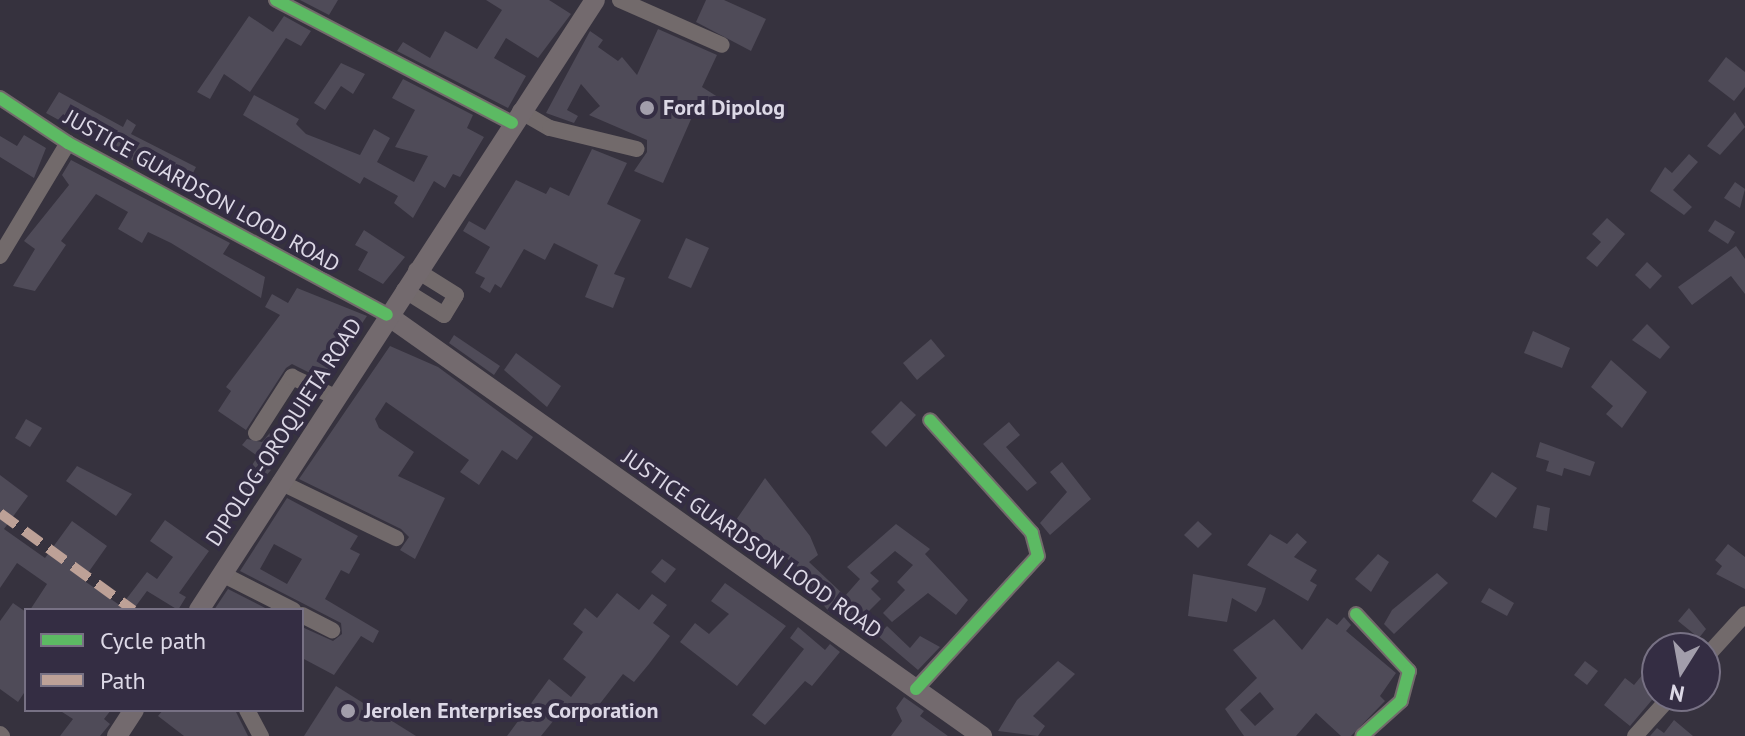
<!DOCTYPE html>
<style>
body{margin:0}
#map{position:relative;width:1745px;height:736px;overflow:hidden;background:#36323e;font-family:"PT Sans",sans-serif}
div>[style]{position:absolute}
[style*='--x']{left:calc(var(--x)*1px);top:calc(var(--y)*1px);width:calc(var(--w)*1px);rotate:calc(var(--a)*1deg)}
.building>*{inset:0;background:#4f4b58}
.minor>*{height:16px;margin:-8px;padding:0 8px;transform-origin:8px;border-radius:8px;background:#726a6b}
.major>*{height:20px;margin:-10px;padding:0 10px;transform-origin:10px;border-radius:10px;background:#736a6e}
.quiet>*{height:10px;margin-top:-5px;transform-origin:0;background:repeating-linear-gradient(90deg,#bda197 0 20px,transparent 0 30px)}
.cycleway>*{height:12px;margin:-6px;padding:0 6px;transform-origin:6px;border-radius:6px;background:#5cba63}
.dots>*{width:22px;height:22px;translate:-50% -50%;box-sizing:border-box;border:4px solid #342d43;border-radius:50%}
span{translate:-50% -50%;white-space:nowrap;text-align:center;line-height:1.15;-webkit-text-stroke:8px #342d43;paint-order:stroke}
.poi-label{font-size:22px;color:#dcd8e6;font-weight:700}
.left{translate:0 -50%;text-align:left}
.street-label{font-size:22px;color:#dcd8e6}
.legend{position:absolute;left:24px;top:608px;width:280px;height:104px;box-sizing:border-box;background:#342d43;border:2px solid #777184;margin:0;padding:10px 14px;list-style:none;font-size:24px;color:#dcd8e6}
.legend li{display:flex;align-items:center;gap:16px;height:40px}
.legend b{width:40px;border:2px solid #777184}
.north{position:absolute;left:1641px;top:632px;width:80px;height:80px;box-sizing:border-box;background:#342d43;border:2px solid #777184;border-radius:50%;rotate:191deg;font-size:22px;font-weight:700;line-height:32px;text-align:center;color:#dcd8e6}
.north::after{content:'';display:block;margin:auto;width:28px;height:36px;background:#a29eab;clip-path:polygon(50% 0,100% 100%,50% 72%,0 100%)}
</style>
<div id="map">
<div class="building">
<i style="clip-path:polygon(300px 0,338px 0,329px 15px)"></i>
<i style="clip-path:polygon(486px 0,549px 0,571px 14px,538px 58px,506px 38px,494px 58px,526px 76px,508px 108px,397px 51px,403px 42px,430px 58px,445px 31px,477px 49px,502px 10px)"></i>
<i style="clip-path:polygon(706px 0,724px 0,766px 19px,751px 51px,696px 22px)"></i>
<i style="clip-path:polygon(249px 16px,273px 32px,284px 16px,311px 31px,301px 46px,286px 38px,250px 92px,224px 74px,210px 99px,197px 92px)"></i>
<i style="clip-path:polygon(658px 29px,717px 55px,702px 87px,721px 99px,717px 109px,699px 101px,663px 183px,634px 171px,647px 152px,647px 140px,589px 115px,600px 106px,581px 84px,567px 110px,578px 116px,574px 123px,546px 113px,590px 31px,603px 40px,598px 47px,618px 61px,622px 57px,637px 75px)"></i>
<i style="clip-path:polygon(1726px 57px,1745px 72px,1745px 87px,1734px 101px,1708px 81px)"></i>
<i style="clip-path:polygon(341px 63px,365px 74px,353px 94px,341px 86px,325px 110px,314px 103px)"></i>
<i style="clip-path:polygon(403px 79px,473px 115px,467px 128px,484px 137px,460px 177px,453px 174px,445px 188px,434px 181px,413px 218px,394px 203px,398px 196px,364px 177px,360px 184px,243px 115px,254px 95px,299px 119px,296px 124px,306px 134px,360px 155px,374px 129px,390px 138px,377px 162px,414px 182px,428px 156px,395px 147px,415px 110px,392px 98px)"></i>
<i style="clip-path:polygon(59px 92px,123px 127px,127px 119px,136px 125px,131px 134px,196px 167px,185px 189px,46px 113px)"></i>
<i style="clip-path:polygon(1735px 112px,1745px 127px,1720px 155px,1707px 146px)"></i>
<i style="clip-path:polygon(24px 135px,46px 148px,34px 178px,0 157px,0 136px,17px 146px)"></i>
<i style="clip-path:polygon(592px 149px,627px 163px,607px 204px,641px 220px,614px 274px,625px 278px,613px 308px,585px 297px,598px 265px,554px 243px,545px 260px,524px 249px,501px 288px,495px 284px,490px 293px,480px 287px,485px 278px,475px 273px,490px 247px,463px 231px,469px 221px,485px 230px,516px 180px,546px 194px,550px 187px,569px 196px)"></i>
<i style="clip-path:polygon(1689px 154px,1698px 162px,1673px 190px,1692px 207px,1684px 215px,1650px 191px,1665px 167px,1672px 173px)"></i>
<i style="clip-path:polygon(71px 160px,230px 243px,223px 254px,265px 277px,261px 298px,171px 243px,148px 232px,142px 243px,118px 229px,128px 212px,96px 194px,61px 241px,66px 245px,35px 291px,13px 286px,35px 249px,24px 241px,69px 185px,62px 175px)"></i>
<i style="clip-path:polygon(1735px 182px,1745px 189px,1740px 208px,1724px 198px)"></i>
<i style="clip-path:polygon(242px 206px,287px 231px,280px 243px,234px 218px)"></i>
<i style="clip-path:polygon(1607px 218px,1625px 234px,1597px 267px,1586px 258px,1601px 242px,1592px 234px)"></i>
<i style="clip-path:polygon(1715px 220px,1735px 232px,1728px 244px,1708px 231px)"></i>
<i style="clip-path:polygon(364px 230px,405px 257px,383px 284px,358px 270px,368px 252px,355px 245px)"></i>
<i style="clip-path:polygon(686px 238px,709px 248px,691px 288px,668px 278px)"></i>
<i style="clip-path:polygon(1736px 246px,1745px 259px,1745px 294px,1731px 276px,1692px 305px,1678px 287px)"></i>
<i style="clip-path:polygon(1647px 262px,1662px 276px,1650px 289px,1635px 275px)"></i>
<i style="clip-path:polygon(297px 288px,367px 316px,324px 380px,292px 364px,286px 368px,246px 430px,218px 411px,231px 391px,226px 387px,280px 315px,265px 307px,272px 294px,288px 303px)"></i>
<i style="clip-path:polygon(1647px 324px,1670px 347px,1660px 359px,1632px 340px)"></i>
<i style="clip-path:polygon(1533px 331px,1570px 348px,1562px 368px,1524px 353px)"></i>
<i style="clip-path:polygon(454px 335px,500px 366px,494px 375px,449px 343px)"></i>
<i style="clip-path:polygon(931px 339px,945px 356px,917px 380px,903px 363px)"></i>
<i style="clip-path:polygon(390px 346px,438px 367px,533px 437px,517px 460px,502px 450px,479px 485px,460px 472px,469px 460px,386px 402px,375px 419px,379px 428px,414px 452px,398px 476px,445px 498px,415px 559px,400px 550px,409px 537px,401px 529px,299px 479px)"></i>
<i style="clip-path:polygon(516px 353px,561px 386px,547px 407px,504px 370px)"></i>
<i style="clip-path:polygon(1611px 360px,1647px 392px,1622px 428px,1606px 414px,1613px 406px,1591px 387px)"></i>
<i style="clip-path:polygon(299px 392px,311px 398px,292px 426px,283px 420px)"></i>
<i style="clip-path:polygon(901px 401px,916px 415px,886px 447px,871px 432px)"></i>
<i style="clip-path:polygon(26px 419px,42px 428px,30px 447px,15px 438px)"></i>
<i style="clip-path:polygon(1009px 422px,1020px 435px,1006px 447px,1037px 483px,1027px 491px,983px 444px)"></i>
<i style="clip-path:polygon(276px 426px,285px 432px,260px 458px,242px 445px,247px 439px,262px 442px)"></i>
<i style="clip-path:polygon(1540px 442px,1595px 462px,1590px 476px,1564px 468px,1562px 476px,1546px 471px,1549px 461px,1536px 457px)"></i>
<i style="clip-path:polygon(256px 459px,271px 470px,251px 493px,239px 485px)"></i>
<i style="clip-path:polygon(1062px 462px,1091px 499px,1050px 535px,1040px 523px,1067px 492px,1050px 472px)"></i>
<i style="clip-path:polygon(77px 466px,132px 494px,116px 516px,66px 481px)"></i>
<i style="clip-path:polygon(1492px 472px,1517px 488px,1496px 518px,1472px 501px)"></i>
<i style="clip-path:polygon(0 475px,28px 496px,4px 529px,45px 558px,72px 521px,107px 546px,83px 580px,121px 606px,147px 572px,157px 579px,173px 557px,150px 541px,165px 520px,209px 551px,179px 593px,186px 597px,178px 610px,147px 591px,133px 610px,30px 610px,47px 584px,17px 563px,0 588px)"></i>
<i style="clip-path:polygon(765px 478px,810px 536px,818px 555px,809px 562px,845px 596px,860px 579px,847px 567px,896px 524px,930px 549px,925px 554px,968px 600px,956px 615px,928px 593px,892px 622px,883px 613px,905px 590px,897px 582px,913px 565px,895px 551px,870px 573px,879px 581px,871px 589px,881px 599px,857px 623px,835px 606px,829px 612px,802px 577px,806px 573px,736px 520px)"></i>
<i style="clip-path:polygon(evenodd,287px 498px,358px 536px,350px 549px,360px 554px,349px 574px,341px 570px,325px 599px,379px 631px,373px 643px,361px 636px,334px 675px,302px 658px,302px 627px,333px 641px,342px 634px,341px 623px,240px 571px,287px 498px,274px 544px,302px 559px,287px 584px,260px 569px,274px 544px)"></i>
<i style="clip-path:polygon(1537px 505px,1550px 508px,1547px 531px,1533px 528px)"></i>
<i style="clip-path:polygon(1198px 521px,1212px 534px,1198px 548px,1184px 535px)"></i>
<i style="clip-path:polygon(1297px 533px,1307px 542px,1294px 557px,1317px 570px,1310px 581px,1317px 585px,1308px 601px,1247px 565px,1270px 534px,1287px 544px)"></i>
<i style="clip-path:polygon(1728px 544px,1745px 557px,1745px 589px,1716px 574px,1722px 566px,1715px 560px)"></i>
<i style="clip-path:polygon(1378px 554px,1389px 562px,1371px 592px,1355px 579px)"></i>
<i style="clip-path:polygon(662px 559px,676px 569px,665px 583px,651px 572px)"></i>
<i style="clip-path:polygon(1437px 573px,1448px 583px,1394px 634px,1384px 624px,1392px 610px)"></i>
<i style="clip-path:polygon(1193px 574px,1266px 588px,1261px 604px,1256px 612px,1232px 598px,1227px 622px,1188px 616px)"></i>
<i style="clip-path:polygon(725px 583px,786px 626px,737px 686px,680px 642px,695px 623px,709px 634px,729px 614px,711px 601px)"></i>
<i style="clip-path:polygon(1489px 588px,1514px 603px,1507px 616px,1481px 602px)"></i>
<i style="clip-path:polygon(228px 589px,269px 610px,214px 610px)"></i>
<i style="clip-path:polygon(617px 593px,639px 610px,652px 594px,667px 605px,653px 623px,670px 636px,649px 664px,634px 682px,623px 674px,588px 719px,567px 704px,541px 736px,507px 736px,549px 679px,571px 697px,586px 677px,563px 659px,583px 632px,573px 624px,585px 608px,597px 618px)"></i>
<i style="clip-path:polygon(13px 603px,26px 612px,26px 690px,18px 702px,0 689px,0 621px)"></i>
<i style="clip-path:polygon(1689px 608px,1706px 629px,1699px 638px,1678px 621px)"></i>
<i style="clip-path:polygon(evenodd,1344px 617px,1351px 625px,1346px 631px,1396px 673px,1380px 696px,1385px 701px,1351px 736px,1341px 736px,1316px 713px,1296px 736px,1244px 736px,1225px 709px,1257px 678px,1233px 650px,1274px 619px,1302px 650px,1327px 618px,1337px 625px,1344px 617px,1260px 692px,1274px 709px,1255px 726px,1240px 710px,1260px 692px)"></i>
<i style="clip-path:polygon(887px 626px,910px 648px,920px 636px,940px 647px,918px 670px,878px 636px)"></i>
<i style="clip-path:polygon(798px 627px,825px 650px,830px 644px,840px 652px,812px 686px,805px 681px,765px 725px,752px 715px,804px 649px,790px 638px)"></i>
<i style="clip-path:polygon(1657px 657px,1657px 694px,1630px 726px,1604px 705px,1625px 678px,1634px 685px)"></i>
<i style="clip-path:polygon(1058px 661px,1075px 674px,1033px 716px,1045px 726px,1038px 736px,998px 731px,1017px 700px)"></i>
<i style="clip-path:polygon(1585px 661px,1598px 671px,1587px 685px,1574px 675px)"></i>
<i style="clip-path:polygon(336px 686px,416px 736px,304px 736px)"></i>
<i style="clip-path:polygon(904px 697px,924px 711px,920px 716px,948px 736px,891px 736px,902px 721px,896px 708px)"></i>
<i style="clip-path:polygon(59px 710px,111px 710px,104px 719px,110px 724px,100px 736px,60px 736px,73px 719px)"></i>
<i style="clip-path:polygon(163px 710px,235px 710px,248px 736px,184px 736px,158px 716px)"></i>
<i style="clip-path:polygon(1674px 720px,1693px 736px,1650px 736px,1657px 728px,1664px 733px)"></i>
</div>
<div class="minor">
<i style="--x:276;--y:0;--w:266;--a:27.5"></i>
<i style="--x:620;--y:0;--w:111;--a:23.8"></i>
<i style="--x:0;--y:98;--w:82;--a:33.5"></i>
<i style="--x:68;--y:143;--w:362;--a:28.3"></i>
<i style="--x:520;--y:111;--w:34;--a:30"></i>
<i style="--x:550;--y:128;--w:89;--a:13.6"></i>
<i style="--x:0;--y:256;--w:132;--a:-59"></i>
<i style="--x:404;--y:290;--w:47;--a:32"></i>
<i style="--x:444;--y:315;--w:23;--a:-59"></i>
<i style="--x:456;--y:295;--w:47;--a:-148"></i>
<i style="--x:256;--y:433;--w:67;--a:-57.3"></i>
<i style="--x:292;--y:377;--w:47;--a:24.9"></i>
<i style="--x:280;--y:482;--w:129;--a:25.8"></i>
<i style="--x:222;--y:574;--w:80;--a:26.9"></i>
<i style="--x:1356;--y:614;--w:78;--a:47.1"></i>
<i style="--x:1409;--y:671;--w:31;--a:105"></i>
<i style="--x:1401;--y:701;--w:52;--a:138.1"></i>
<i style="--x:302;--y:615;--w:34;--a:27"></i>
<i style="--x:1705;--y:658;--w:59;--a:-47.7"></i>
<i style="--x:916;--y:689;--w:180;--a:-47.5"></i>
<i style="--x:1038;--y:556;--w:24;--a:-105"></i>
<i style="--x:1032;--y:533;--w:152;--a:-132.1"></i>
<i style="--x:247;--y:710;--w:30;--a:62"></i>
<i style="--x:0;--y:734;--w:3;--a:45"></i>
<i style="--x:1635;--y:736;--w:54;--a:-48"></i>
</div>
<div class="major">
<i style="--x:387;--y:315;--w:729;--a:35.28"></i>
<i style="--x:199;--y:610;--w:727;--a:-57.01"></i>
<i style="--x:117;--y:736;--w:31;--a:-57"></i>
</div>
<div class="quiet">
<i style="--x:0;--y:513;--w:165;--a:36.1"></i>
</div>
<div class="cycleway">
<i style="--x:276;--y:0;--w:266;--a:27.5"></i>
<i style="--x:0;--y:98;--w:82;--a:33.5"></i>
<i style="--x:68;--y:143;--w:362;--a:28.3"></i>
<i style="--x:1356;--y:614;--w:78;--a:47.1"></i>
<i style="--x:1409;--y:671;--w:31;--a:105"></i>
<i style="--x:1401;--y:701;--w:52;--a:138.1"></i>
<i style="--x:916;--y:689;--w:180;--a:-47.5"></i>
<i style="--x:1038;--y:556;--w:24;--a:-105"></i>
<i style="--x:1032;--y:533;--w:152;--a:-132.1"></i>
</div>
<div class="dots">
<i style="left:647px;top:108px;background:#a29eab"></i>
<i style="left:348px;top:711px;background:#a29eab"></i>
</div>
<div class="poi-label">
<span class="left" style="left:663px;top:108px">Ford Dipolog</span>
<span class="left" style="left:364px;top:711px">Jerolen Enterprises Corporation</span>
</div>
<div class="street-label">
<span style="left:202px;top:191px;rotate:29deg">JUSTICE GUARDSON LOOD ROAD</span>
<span style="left:284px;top:432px;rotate:-57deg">DIPOLOG-OROQUIETA ROAD</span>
<span style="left:752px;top:544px;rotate:35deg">JUSTICE GUARDSON LOOD ROAD</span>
</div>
<ul class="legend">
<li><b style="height:10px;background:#5cba63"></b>Cycle path</li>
<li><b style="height:10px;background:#bda197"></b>Path</li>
</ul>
<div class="north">N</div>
</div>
